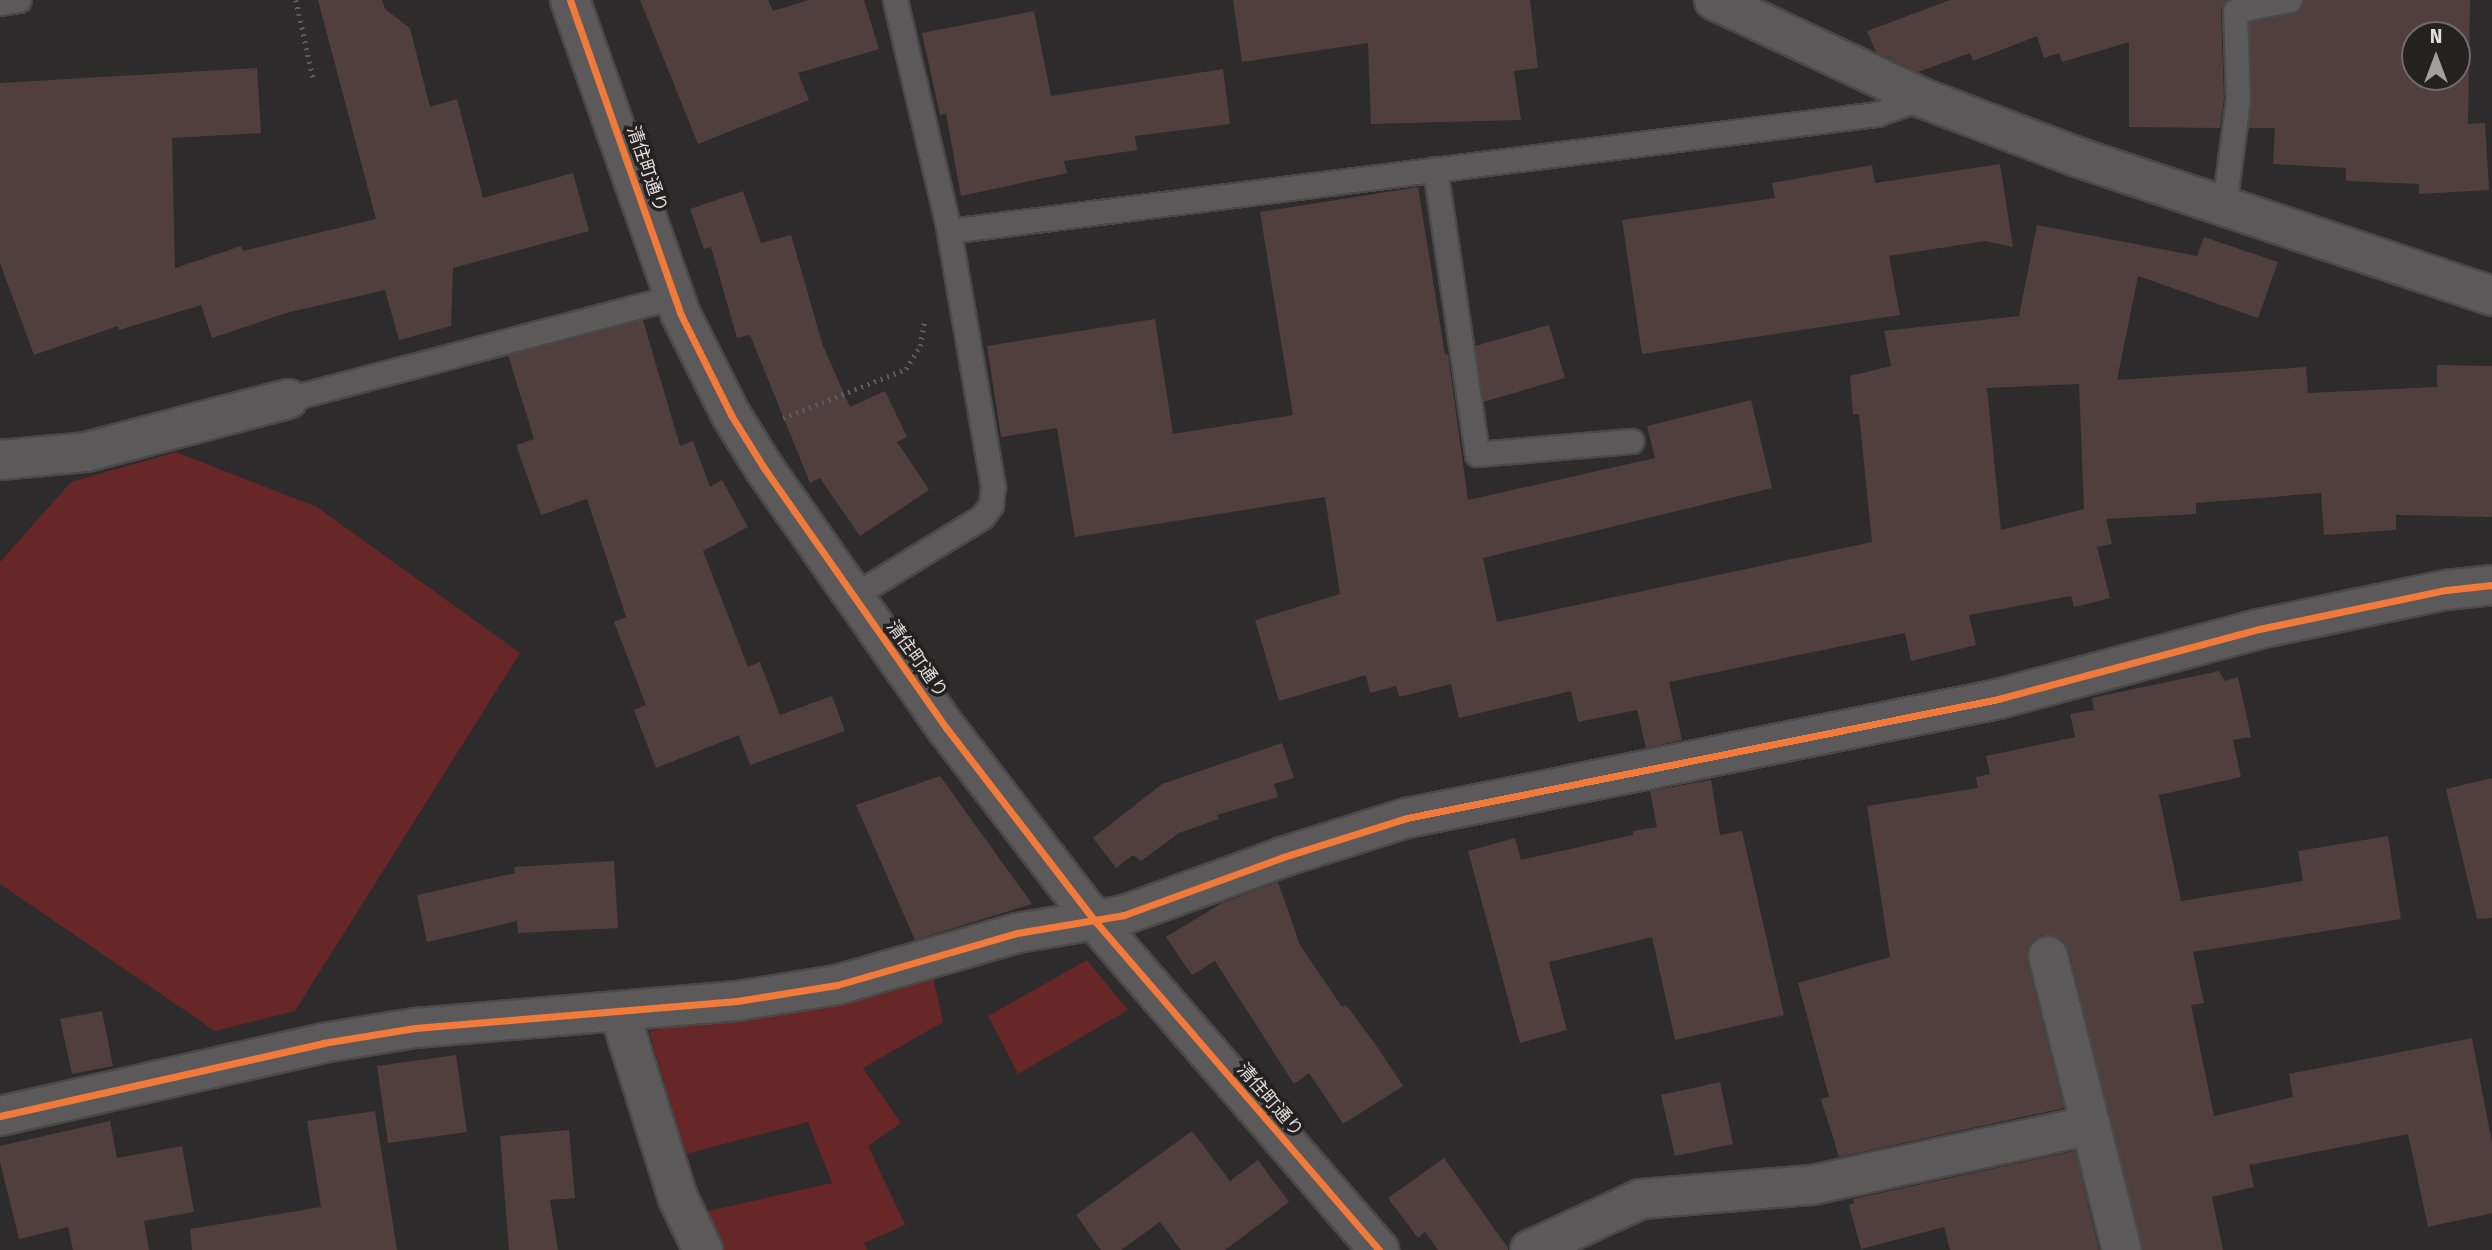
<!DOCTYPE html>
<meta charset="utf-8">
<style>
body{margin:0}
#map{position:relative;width:2492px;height:1250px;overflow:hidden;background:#2d2b2b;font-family:"Fira Sans","Noto Sans JP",sans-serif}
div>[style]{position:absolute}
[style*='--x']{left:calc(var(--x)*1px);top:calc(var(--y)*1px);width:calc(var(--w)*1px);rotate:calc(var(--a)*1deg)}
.green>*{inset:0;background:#662726}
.building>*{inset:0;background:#513f3f}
.path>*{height:4.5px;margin-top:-2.25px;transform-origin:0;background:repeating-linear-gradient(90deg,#5d5b5b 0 2px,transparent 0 7px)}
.roads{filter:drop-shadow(2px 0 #4a4848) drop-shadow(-2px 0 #4a4848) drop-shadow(0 2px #4a4848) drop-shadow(0 -2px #4a4848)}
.service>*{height:23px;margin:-11.5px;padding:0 11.5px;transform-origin:11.5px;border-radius:11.5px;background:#5b5959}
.minor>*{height:38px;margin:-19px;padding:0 19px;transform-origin:19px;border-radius:19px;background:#5b5959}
.tertiary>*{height:38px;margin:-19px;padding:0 19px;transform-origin:19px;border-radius:19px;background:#5b5959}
.cycleway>*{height:7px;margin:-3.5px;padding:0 3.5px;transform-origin:3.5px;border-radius:3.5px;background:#f17a3a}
span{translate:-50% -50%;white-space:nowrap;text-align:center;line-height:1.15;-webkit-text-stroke:7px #242120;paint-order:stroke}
.street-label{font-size:18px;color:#e0dddd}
.north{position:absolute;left:2401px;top:21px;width:70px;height:70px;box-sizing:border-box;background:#242120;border:2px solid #6f6c6c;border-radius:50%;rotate:0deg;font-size:19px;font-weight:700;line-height:28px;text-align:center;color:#e0dddd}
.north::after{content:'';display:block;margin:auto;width:24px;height:32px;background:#a19f9f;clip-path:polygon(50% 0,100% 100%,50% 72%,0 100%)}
</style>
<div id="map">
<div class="green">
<i style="clip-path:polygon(176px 452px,317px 507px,520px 653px,295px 1011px,215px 1031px,0 884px,0 562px,71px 482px)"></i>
<i style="clip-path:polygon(1087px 960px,1128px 1010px,1018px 1074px,988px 1016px)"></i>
<i style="clip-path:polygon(933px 977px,943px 1022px,863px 1068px,901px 1123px,868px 1146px,905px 1225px,864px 1243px,867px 1250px,723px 1250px,704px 1212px,832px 1183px,808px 1122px,685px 1154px,649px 1031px,825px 1002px)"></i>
</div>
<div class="building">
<i style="clip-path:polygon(318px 0,382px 0,385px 9px,410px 28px,430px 107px,457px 99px,483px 198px,573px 173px,589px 231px,453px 268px,451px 326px,399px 340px,385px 290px,286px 313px,212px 338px,201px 305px,119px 330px,118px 326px,34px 355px,0 263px,0 83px,257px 68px,261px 133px,172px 138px,175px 268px,241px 246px,243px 251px,376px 219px)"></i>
<i style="clip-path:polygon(640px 0,768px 0,773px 11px,809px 0,864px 0,879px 49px,798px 73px,809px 100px,698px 144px)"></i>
<i style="clip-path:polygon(1233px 0,1530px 0,1538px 68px,1514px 71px,1521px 120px,1371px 124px,1368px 43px,1242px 62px)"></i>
<i style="clip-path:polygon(1950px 0,2226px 0,2221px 11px,2224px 99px,2220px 128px,2129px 127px,2129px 42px,2062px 62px,2059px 53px,2044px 58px,2037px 36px,1973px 61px,1970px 53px,1918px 72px,1876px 52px,1867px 31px)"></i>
<i style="clip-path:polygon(evenodd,2304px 0,2470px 0,2468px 124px,2485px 123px,2489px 190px,2419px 194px,2419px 184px,2346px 181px,2346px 168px,2273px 164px,2275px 128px,2248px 128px,2252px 100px,2249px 22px,2293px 14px,2300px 10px,2304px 0,2415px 35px,2457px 35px,2457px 77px,2415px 77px,2415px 35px)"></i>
<i style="clip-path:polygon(1034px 11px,1051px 96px,1223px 69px,1230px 124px,1135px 136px,1137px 150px,1064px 161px,1067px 173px,961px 196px,946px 114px,940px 115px,922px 33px)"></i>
<i style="clip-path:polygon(2000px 164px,2013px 247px,1985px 241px,1889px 256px,1900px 315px,1642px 354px,1622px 220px,1775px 198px,1772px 183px,1872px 165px,1875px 183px)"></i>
<i style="clip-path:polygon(evenodd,1418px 187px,1445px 355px,1448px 354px,1468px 500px,1655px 458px,1647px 426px,1751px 400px,1772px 488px,1483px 558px,1497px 622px,1872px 542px,1859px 414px,1853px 414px,1850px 376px,1891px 366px,1884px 331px,2019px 316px,2037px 225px,2197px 256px,2204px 237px,2278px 262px,2258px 318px,2138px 276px,2117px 380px,2306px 367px,2308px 393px,2437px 387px,2437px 365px,2492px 366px,2492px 517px,2396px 515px,2396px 530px,2324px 535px,2321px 493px,2196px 503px,2196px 514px,2106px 519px,2112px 544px,2097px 547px,2110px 598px,2074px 607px,2071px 596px,1969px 615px,1976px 645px,1911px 661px,1905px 633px,1669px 682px,1682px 740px,1646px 748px,1637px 710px,1578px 722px,1571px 691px,1459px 718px,1451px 684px,1399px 697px,1396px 686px,1370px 693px,1366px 675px,1279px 701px,1255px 620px,1340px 594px,1325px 497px,1075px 537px,1057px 428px,1001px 437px,987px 346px,1155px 319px,1173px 434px,1293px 415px,1260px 212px,1418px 187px,2079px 384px,2084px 509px,2001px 530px,1987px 388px,2079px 384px)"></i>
<i style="clip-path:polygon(743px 191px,761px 243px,791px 235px,823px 346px,850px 407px,885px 391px,907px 437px,897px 442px,929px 490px,860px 536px,820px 478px,810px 483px,750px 335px,737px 338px,711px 247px,704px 249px,690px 209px)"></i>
<i style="clip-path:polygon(643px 320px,680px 446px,693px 441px,710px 487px,722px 480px,748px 527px,703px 551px,748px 667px,760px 662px,780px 715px,832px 696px,845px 731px,750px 765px,739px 735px,656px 768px,634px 710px,646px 705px,614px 622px,626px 617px,587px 499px,541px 515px,516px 445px,534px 439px,508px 355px)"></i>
<i style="clip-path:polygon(1549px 325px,1565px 378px,1483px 402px,1475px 346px)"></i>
<i style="clip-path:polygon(2219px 671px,2225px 681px,2238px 677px,2251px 737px,2233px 740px,2241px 777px,2159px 795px,2181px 901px,2303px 881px,2298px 851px,2388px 836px,2401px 919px,2193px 952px,2204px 1003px,2191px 1005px,2214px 1116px,2293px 1097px,2289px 1074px,2472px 1038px,2492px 1143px,2492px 1213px,2428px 1227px,2408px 1134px,2249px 1165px,2254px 1187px,2212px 1197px,2223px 1250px,2143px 1250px,2069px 951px,2063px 940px,2053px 935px,2042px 935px,2032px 941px,2027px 949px,2027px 961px,2064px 1108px,1839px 1157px,1821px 1099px,1829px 1097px,1798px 983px,1890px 957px,1867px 806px,1978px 788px,1976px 777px,1990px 774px,1986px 756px,2075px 737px,2070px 714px,2094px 710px,2092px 698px)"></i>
<i style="clip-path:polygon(1282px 743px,1294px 778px,1274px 784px,1278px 797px,1217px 815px,1219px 819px,1179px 833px,1141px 861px,1133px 855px,1116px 868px,1093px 838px,1162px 784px)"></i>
<i style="clip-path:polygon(940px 776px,1032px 904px,915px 940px,856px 805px)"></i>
<i style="clip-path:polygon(2492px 778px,2492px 918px,2477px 919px,2446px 789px)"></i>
<i style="clip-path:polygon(1711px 780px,1720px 835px,1742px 831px,1784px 1015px,1675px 1040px,1652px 937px,1549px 962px,1567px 1030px,1520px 1043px,1468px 851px,1515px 838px,1521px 860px,1633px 835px,1633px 831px,1657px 827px,1650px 791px)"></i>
<i style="clip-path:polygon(614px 861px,618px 928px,518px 933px,517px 921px,427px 942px,417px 895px,515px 873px,514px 867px)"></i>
<i style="clip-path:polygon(1278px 882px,1300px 945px,1342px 1007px,1346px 1005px,1373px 1041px,1403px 1086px,1343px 1124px,1309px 1073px,1294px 1084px,1215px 961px,1192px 975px,1166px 937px,1222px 903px)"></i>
<i style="clip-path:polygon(102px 1011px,113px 1066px,72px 1074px,60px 1019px)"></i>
<i style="clip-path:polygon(456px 1055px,467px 1132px,388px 1143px,377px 1066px)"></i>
<i style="clip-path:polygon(1720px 1082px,1733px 1144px,1675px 1156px,1661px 1095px)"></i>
<i style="clip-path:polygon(375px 1111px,397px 1250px,192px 1250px,190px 1229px,321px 1207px,307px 1121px)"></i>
<i style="clip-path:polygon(110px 1121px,117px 1158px,182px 1146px,194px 1212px,144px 1221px,149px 1250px,73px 1250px,68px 1227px,19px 1239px,0 1162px,0 1146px)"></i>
<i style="clip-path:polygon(569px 1130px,575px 1198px,550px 1200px,558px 1250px,509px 1250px,500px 1136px)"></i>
<i style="clip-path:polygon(1192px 1131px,1230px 1181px,1258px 1160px,1289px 1202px,1225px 1250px,1181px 1250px,1160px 1222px,1121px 1250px,1101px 1250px,1076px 1215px)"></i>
<i style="clip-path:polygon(2075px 1151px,2099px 1250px,1950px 1250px,1944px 1227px,1861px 1249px,1849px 1205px,1854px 1203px,1853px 1199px)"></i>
<i style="clip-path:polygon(1444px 1158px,1508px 1248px,1508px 1250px,1438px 1250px,1425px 1232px,1418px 1238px,1388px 1198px)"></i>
</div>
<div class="path">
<i style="--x:296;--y:0;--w:79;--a:77.6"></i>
<i style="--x:783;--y:418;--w:132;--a:-21.7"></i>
<i style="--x:906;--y:369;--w:27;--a:-59"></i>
<i style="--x:920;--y:346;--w:27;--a:-80"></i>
</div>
<div class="roads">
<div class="service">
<i style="--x:895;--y:0;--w:237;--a:76.8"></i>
<i style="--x:949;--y:231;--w:935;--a:-7.19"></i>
<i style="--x:1877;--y:114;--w:48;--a:-19.6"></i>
<i style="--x:0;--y:3;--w:19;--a:-9"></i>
<i style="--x:1435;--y:169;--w:288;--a:81.6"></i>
<i style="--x:1477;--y:454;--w:155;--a:-4.8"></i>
<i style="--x:2224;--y:206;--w:107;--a:-82.5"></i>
<i style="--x:2238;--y:100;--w:89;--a:-91.9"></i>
<i style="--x:2235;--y:11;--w:56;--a:-11.3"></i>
<i style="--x:288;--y:399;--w:400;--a:-14.8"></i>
<i style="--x:853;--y:596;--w:151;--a:-31.5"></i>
<i style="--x:982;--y:517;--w:15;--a:-53"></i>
<i style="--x:991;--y:505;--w:18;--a:-84"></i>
<i style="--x:993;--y:487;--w:260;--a:-99.8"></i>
</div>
<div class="minor">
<i style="--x:1714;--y:0;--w:230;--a:25.2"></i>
<i style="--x:1922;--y:98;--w:166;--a:20.8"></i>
<i style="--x:2077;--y:157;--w:438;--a:18.5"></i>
<i style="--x:0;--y:460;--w:86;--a:-5.3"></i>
<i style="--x:86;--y:452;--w:209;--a:-14.7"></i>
<i style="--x:2048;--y:956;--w:303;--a:75.9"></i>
<i style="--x:619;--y:1011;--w:196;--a:72.5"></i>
<i style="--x:678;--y:1198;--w:58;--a:64.3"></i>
<i style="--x:0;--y:1116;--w:331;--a:-12.7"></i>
<i style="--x:323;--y:1043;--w:93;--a:-9.3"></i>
<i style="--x:415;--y:1028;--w:323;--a:-4.8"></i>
<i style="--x:737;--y:1001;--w:101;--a:-9.1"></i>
<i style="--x:837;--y:985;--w:187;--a:-16.1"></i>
<i style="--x:1017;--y:933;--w:109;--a:-9.5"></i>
<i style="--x:1124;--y:915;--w:169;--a:-20"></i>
<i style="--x:1283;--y:857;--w:130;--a:-17.5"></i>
<i style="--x:1407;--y:818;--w:603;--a:-11.38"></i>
<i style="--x:1998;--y:699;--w:270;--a:-15"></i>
<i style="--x:2259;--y:629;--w:191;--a:-11.8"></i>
<i style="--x:2446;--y:590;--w:46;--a:-6.2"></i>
<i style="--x:1530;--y:1250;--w:122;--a:-24.7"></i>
<i style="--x:1641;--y:1199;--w:172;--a:-4.7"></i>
<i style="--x:1812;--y:1185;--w:285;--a:-12.1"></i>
</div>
<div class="tertiary">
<i style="--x:570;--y:0;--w:332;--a:70.6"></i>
<i style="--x:680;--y:313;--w:114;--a:63.4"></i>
<i style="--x:731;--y:415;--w:62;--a:58.1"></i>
<i style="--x:764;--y:468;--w:319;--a:55"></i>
<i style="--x:947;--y:729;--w:242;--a:52.4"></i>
<i style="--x:1095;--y:921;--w:435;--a:49.2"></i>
</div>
</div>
<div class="cycleway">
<i style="--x:570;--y:0;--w:332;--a:70.6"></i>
<i style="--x:680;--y:313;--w:114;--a:63.4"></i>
<i style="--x:731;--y:415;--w:62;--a:58.1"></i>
<i style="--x:764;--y:468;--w:319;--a:55"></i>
<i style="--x:947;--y:729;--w:242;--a:52.4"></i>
<i style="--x:1095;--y:921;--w:435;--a:49.2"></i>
<i style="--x:0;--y:1116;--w:331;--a:-12.7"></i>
<i style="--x:323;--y:1043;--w:93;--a:-9.3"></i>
<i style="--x:415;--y:1028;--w:323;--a:-4.8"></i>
<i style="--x:737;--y:1001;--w:101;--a:-9.1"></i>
<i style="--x:837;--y:985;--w:187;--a:-16.1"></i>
<i style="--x:1017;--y:933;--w:109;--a:-9.5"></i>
<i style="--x:1124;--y:915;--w:169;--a:-20"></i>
<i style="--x:1283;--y:857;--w:130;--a:-17.5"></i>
<i style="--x:1407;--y:818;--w:603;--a:-11.38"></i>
<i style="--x:1998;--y:699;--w:270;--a:-15"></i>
<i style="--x:2259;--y:629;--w:191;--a:-11.8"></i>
<i style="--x:2446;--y:590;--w:46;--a:-6.2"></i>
</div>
<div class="street-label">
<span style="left:647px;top:169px;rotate:71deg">清住町通り</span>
<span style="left:917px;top:659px;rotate:54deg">清住町通り</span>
<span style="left:1270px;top:1100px;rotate:49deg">清住町通り</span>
</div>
<div class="north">N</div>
</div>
